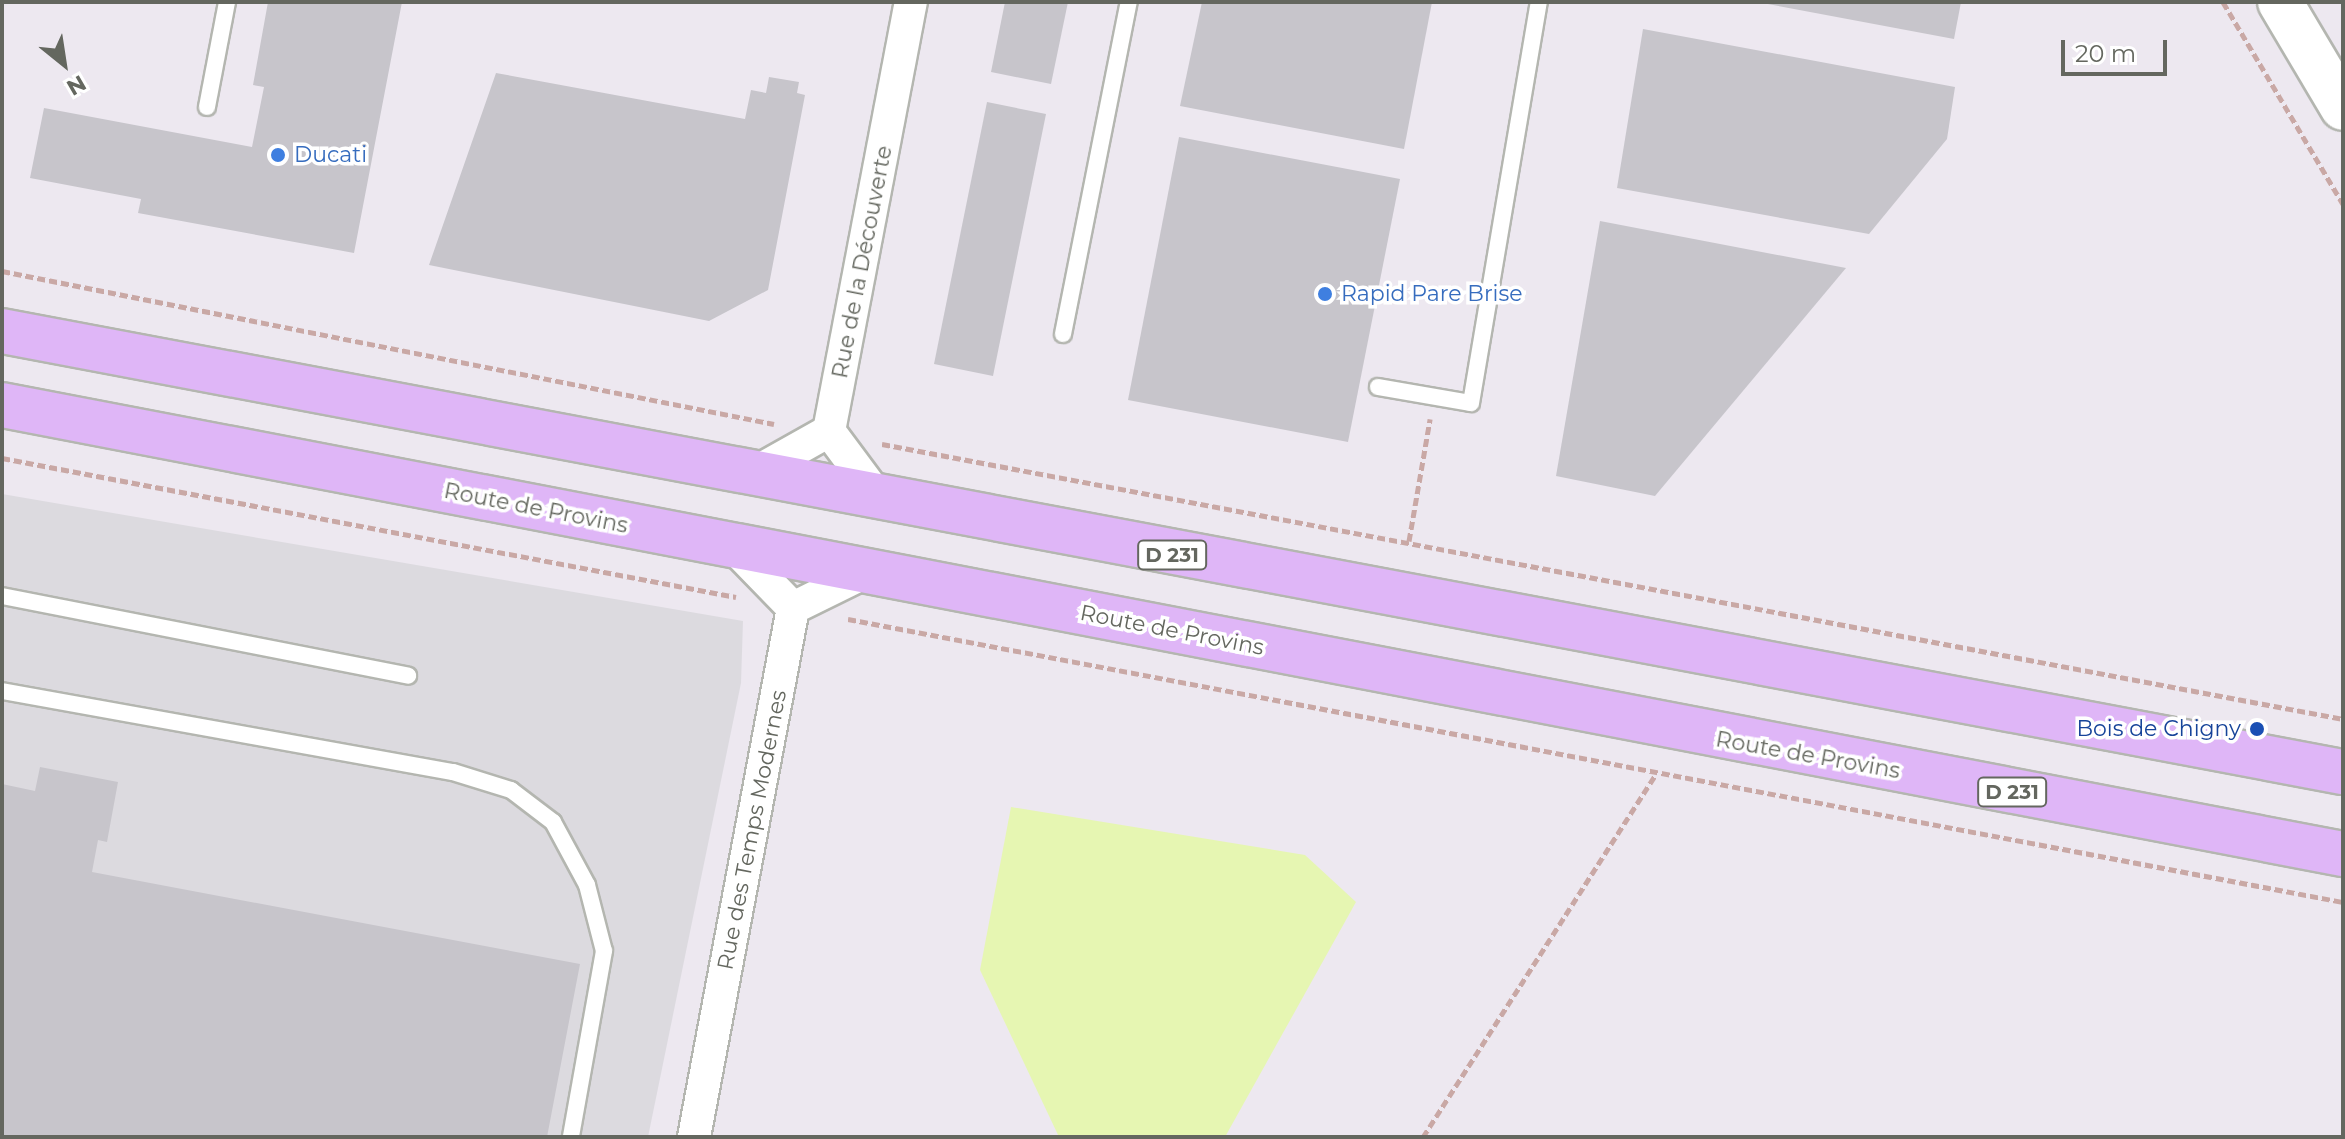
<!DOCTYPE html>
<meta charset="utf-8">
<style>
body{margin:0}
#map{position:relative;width:2345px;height:1139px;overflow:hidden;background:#ede8f0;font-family:Montserrat,sans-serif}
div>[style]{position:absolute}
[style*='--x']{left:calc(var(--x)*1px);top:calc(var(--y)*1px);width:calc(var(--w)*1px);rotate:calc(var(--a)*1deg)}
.industrial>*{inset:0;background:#dcdadf}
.water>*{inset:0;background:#e6f6b2}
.building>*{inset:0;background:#c7c5cb}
.path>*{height:5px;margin-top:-2.5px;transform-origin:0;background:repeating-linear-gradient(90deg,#c9a8a5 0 8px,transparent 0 12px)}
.roads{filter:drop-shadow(2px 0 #b4b6b0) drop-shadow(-2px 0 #b4b6b0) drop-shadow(0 2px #b4b6b0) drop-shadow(0 -2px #b4b6b0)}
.service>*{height:16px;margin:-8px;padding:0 8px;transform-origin:8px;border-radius:8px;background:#fff}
.minor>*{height:32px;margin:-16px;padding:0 16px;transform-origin:16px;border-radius:16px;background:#fff}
.secondary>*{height:44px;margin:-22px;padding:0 22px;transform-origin:22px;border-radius:22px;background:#fff}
.primary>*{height:44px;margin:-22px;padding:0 22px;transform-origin:22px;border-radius:22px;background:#dfb6f7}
.dots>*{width:22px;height:22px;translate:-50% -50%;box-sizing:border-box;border:4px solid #fff;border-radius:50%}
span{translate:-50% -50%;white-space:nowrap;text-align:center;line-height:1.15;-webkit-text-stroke:7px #fff;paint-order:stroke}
.shield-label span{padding:2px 6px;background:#fff;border:2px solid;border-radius:6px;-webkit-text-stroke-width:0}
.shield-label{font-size:20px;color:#64675f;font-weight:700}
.shop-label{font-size:22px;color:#366cbe}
.left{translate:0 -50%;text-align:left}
.street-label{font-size:22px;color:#64675f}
.transit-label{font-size:22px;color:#164399}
.right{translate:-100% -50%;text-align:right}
.frame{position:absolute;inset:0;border:4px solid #64675f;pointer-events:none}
.north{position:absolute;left:24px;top:24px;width:80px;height:80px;-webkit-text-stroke:6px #fff;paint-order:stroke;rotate:150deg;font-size:22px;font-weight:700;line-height:32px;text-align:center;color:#64675f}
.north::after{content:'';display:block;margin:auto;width:28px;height:36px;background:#64675f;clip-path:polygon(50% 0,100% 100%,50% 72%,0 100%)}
.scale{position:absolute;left:2061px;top:40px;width:106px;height:36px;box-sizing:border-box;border:4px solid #64675f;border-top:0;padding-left:10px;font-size:24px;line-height:28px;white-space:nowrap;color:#64675f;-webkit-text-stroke:6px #fff;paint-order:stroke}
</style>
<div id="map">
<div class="industrial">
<i style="clip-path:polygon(2px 494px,743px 621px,741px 683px,648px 1137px,2px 1137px)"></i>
</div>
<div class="water">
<i style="clip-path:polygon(1011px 807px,1305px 855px,1356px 902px,1225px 1137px,1059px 1137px,980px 970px)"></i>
</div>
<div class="building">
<i style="clip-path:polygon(268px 2px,402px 2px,354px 253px,138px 213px,141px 199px,30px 178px,44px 108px,252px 147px,264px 87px,253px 85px)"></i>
<i style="clip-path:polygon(1005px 2px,1068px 2px,1051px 84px,991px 72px)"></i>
<i style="clip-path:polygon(1202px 2px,1432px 2px,1404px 149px,1180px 106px)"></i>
<i style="clip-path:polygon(1757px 2px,1961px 2px,1954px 39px)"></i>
<i style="clip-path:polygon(1643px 29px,1955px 87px,1947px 139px,1869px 234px,1617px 188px)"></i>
<i style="clip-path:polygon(496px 73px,745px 119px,751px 90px,766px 93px,769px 77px,799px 82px,797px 93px,805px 95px,768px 290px,709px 321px,429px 265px)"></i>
<i style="clip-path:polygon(987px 102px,1046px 114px,993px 376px,934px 364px)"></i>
<i style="clip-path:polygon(1179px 137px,1400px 179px,1348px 442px,1128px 400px)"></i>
<i style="clip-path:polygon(1600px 221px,1846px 268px,1655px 496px,1556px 476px)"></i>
<i style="clip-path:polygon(40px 767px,118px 782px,107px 842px,98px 840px,92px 872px,580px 964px,547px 1137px,2px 1137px,2px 784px,35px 791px)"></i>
</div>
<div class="path">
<i style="--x:2223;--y:2;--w:235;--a:59.3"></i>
<i style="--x:2;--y:271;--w:787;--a:11.21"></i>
<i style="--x:882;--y:444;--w:1487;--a:10.66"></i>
<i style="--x:2;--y:458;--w:747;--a:10.72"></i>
<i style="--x:1409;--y:541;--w:124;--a:-80.2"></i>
<i style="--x:848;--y:619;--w:1522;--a:10.72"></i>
<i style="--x:1423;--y:1137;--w:430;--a:-57.3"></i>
</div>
<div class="roads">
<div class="service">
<i style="--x:207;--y:107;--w:107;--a:-79.2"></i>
<i style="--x:1063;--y:334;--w:338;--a:-78.8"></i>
<i style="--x:1378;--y:387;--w:94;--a:9.8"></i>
<i style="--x:1471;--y:403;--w:407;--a:-80.4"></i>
<i style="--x:2;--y:596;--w:414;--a:11.1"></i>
<i style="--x:2;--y:691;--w:458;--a:10.2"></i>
<i style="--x:453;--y:772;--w:61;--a:17.2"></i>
<i style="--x:511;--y:790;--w:53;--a:37.3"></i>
<i style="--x:553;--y:822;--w:72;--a:61.6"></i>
<i style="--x:587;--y:885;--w:68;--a:75.6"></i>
<i style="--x:604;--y:951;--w:189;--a:100.1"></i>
</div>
<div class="minor">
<i style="--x:829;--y:431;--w:87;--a:53.4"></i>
<i style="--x:749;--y:476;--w:92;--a:-29.4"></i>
<i style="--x:829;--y:431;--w:437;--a:-79.2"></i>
<i style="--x:731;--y:544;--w:89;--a:45.9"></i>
<i style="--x:793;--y:608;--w:86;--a:-26.3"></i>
<i style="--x:694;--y:1137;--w:538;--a:-79.4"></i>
</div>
<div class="secondary">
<i style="--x:2280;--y:2;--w:123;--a:59.3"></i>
</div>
<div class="primary">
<i style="--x:2;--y:331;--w:2382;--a:10.67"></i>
<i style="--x:2;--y:405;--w:2384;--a:10.86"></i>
</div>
</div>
<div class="dots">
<i style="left:278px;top:155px;background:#3f7fe0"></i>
<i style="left:1325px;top:294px;background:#3f7fe0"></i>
<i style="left:2257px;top:729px;background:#1a4fb4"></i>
</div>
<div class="shield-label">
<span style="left:1172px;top:555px">D 231</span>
<span style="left:2012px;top:792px">D 231</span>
</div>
<div class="shop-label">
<span class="left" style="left:294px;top:155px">Ducati</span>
<span class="left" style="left:1341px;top:294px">Rapid Pare Brise</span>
</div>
<div class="street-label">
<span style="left:862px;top:262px;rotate:-79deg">Rue de la Découverte</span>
<span style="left:536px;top:508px;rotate:11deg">Route de Provins</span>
<span style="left:1172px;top:630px;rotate:11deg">Route de Provins</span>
<span style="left:1808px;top:755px;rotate:10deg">Route de Provins</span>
<span style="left:752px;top:830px;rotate:-79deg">Rue des Temps Modernes</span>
</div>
<div class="transit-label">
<span class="right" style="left:2241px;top:729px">Bois de Chigny</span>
</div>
<div class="frame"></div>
<div class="north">N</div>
<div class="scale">20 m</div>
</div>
